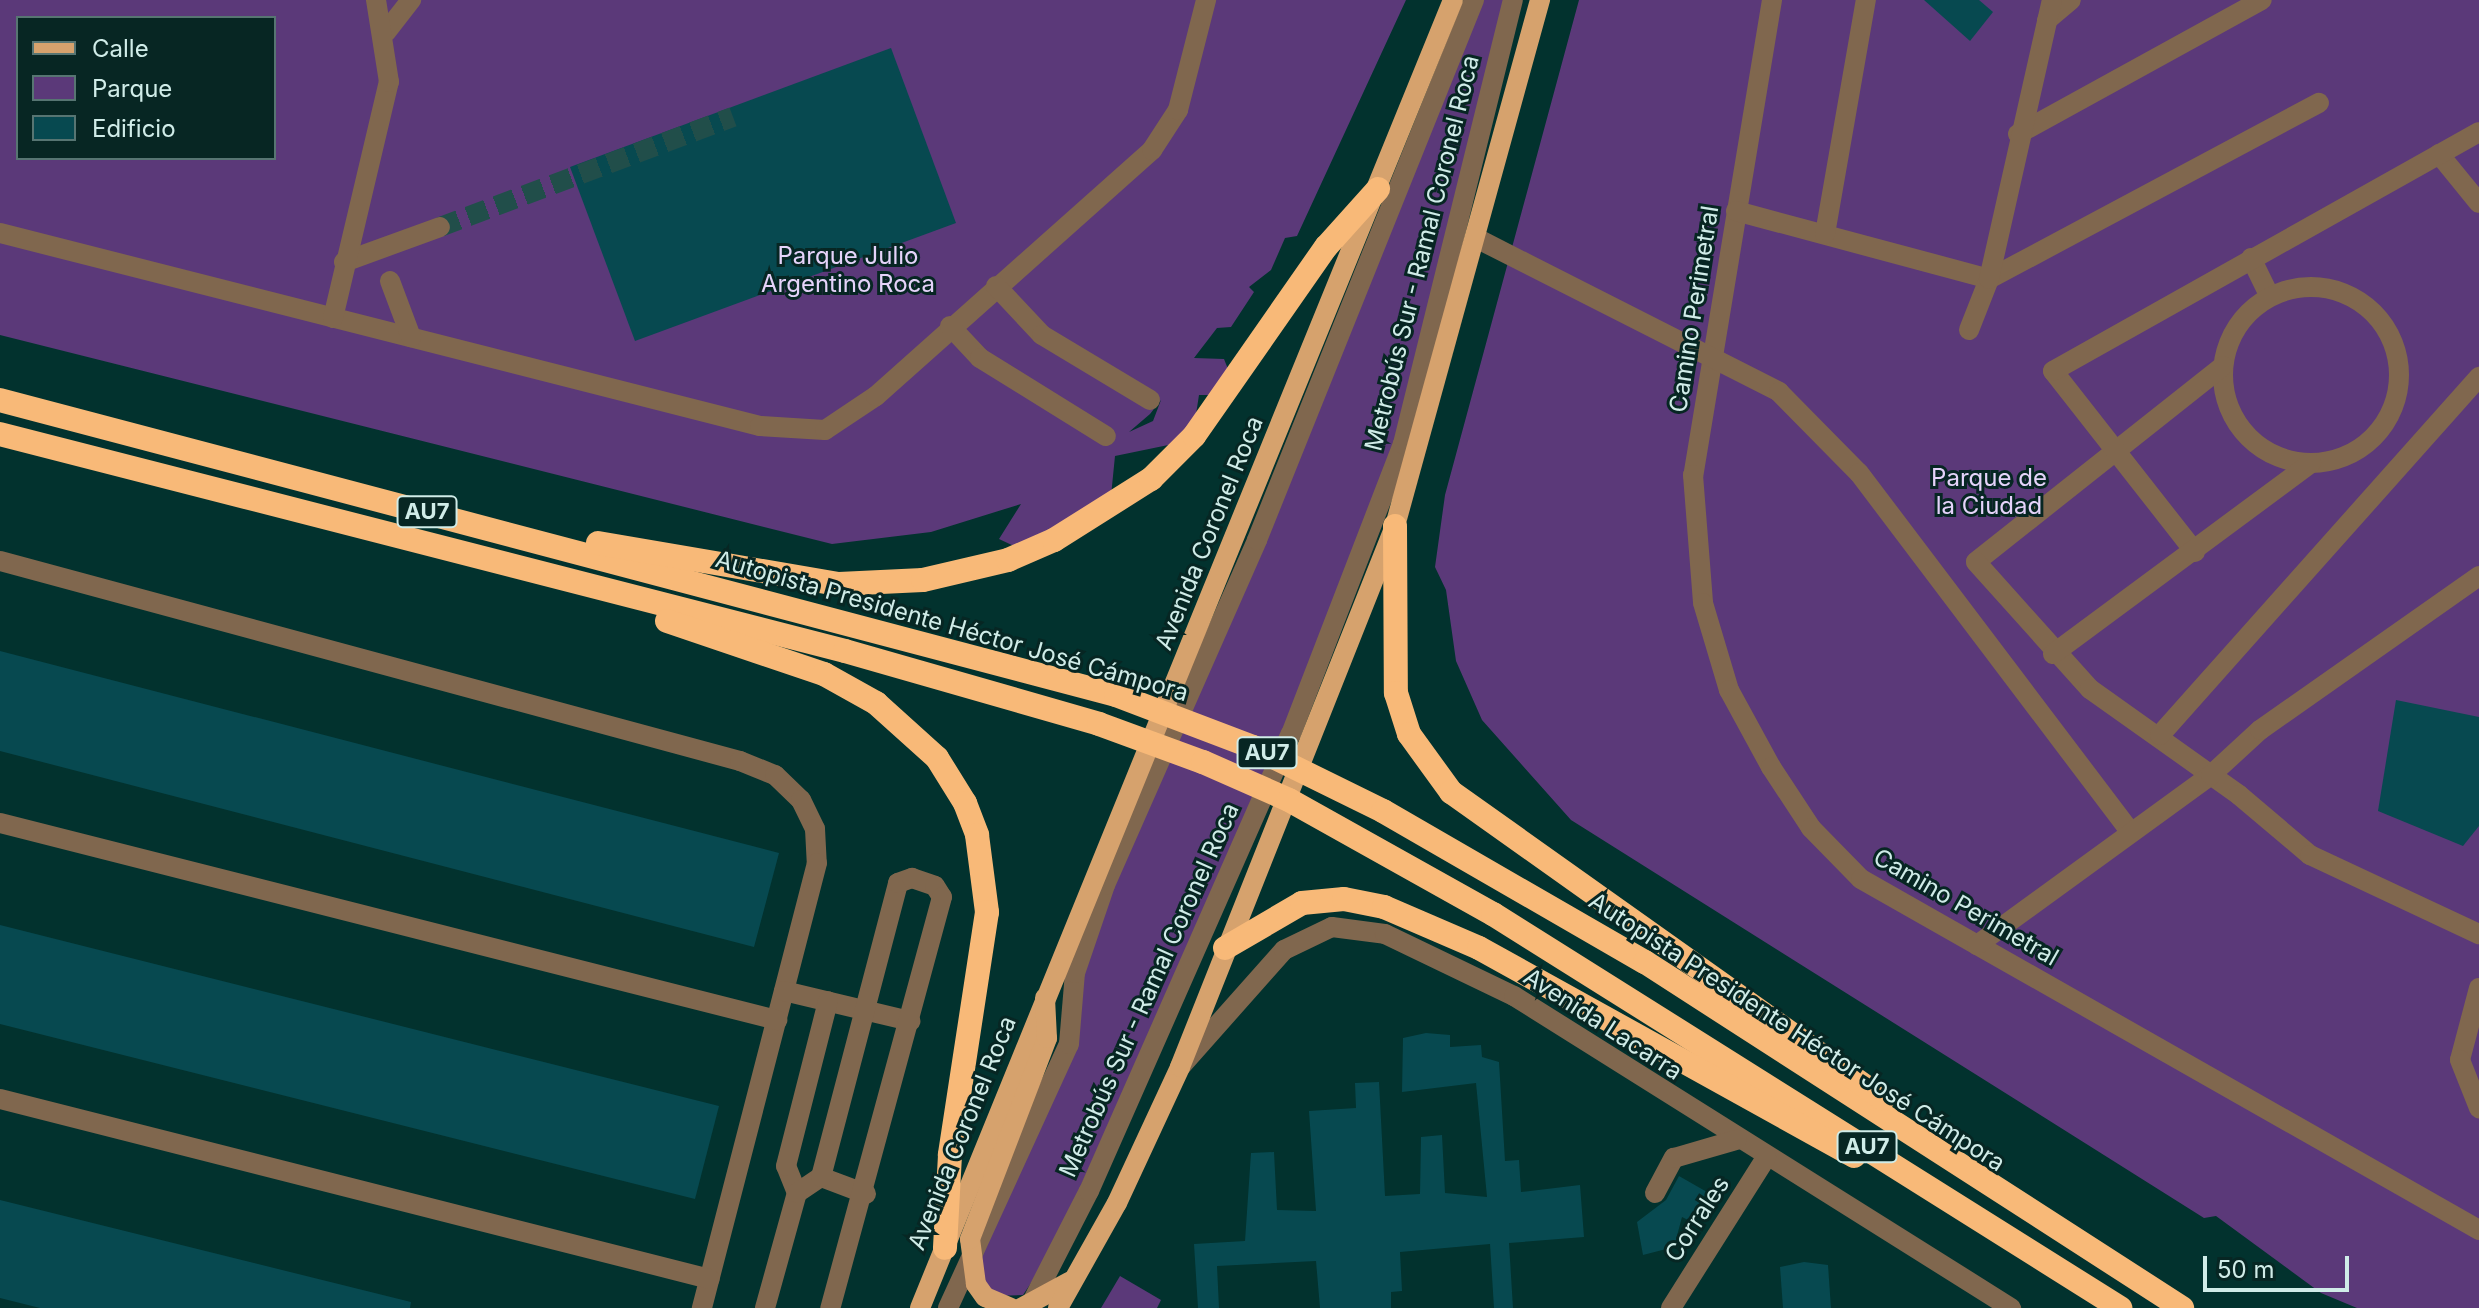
<!DOCTYPE html>
<meta charset="utf-8">
<style>
body{margin:0}
#map{position:relative;width:2479px;height:1308px;overflow:hidden;background:#02322e;font-family:Inter,sans-serif}
div>[style]{position:absolute}
[style*='--x']{left:calc(var(--x)*1px);top:calc(var(--y)*1px);width:calc(var(--w)*1px);rotate:calc(var(--a)*1deg)}
.green>*{inset:0;background:#5b3979}
.building>*{inset:0;background:#074950}
.minor-tunnel>*{height:20px;margin-top:-10px;transform-origin:0;background:repeating-linear-gradient(90deg,#214e4a 0 20px,transparent 0 30px)}
.minor>*{height:20px;margin:-10px;padding:0 10px;transform-origin:10px;border-radius:10px;background:#80674e}
.minor>.ring{margin:-10px;padding:0;box-sizing:content-box;background:none;border:20px solid #80674e;border-radius:50%}
.major>*{height:20px;margin:-10px;padding:0 10px;transform-origin:10px;border-radius:10px;background:#d6a26d}
.highway>*{height:24px;margin:-12px;padding:0 12px;transform-origin:12px;border-radius:12px;background:#f8b978}
span{translate:-50% -50%;white-space:nowrap;text-align:center;line-height:1.15;-webkit-text-stroke:6px #072623;paint-order:stroke}
.shield-label span{padding:2px 6px;background:#072623;border:2px solid;border-radius:6px;-webkit-text-stroke-width:0}
.shield-label{font-size:22px;color:#d0ece8;font-weight:700}
.street-label{font-size:24px;color:#d0ece8}
.park-label{font-size:24px;color:#e5d3fa}
.legend{position:absolute;left:16px;top:16px;width:260px;height:144px;box-sizing:border-box;background:#072623;border:2px solid #577572;margin:0;padding:10px 14px;list-style:none;font-size:24px;color:#d0ece8}
.legend li{display:flex;align-items:center;gap:16px;height:40px}
.legend b{width:40px;border:2px solid #577572}
.scale{position:absolute;left:2203px;top:1256px;width:146px;height:36px;box-sizing:border-box;border:4px solid #d0ece8;border-top:0;padding-left:10px;font-size:24px;line-height:28px;white-space:nowrap;color:#d0ece8;-webkit-text-stroke:6px #072623;paint-order:stroke}
</style>
<div id="map">
<div class="green">
<i style="clip-path:polygon(evenodd,0 0,1406px 0,1297px 236px,1285px 238px,1271px 270px,1249px 287px,1254px 292px,1231px 327px,1217px 328px,1194px 358px,1224px 359px,1230px 374px,1218px 395px,1199px 395px,1194px 427px,1178px 443px,1115px 456px,1111px 496px,1016px 547px,999px 539px,1021px 504px,931px 532px,832px 544px,0 335px,0 0,18px 18px,274px 18px,274px 158px,18px 158px,18px 18px,0 0,1161px 400px,1153px 421px,1129px 432px,1150px 414px,1161px 400px)"></i>
<i style="clip-path:polygon(1481px 0,1504px 0,1395px 446px,1286px 726px,1051px 1253px,1023px 1295px,991px 1296px,972px 1273px,1070px 1026px,1085px 958px)"></i>
<i style="clip-path:polygon(1579px 0,2479px 0,2479px 1308px,2357px 1308px,2321px 1293px,2216px 1216px,2204px 1218px,1571px 820px,1482px 720px,1456px 661px,1446px 590px,1435px 567px,1445px 495px)"></i>
<i style="clip-path:polygon(1120px 1276px,1161px 1300px,1157px 1308px,1101px 1308px)"></i>
</div>
<div class="building">
<i style="clip-path:polygon(1924px 0,1979px 0,1993px 12px,1970px 41px)"></i>
<i style="clip-path:polygon(891px 48px,956px 223px,635px 341px,570px 167px)"></i>
<i style="clip-path:polygon(0 651px,779px 853px,754px 947px,0 751px)"></i>
<i style="clip-path:polygon(2396px 700px,2479px 717px,2479px 826px,2463px 846px,2378px 811px)"></i>
<i style="clip-path:polygon(0 925px,719px 1106px,695px 1199px,0 1024px)"></i>
<i style="clip-path:polygon(1426px 1033px,1450px 1035px,1450px 1047px,1481px 1045px,1482px 1057px,1499px 1062px,1505px 1161px,1519px 1160px,1521px 1192px,1580px 1185px,1584px 1237px,1509px 1243px,1513px 1308px,1494px 1308px,1490px 1244px,1400px 1252px,1402px 1291px,1391px 1292px,1391px 1308px,1320px 1308px,1316px 1261px,1217px 1266px,1219px 1308px,1198px 1308px,1194px 1244px,1245px 1241px,1251px 1153px,1274px 1152px,1277px 1210px,1316px 1211px,1309px 1111px,1356px 1108px,1355px 1083px,1379px 1082px,1385px 1196px,1420px 1194px,1421px 1137px,1442px 1135px,1445px 1193px,1487px 1197px,1476px 1083px,1402px 1092px,1403px 1038px)"></i>
<i style="clip-path:polygon(1679px 1176px,1707px 1192px,1690px 1221px,1682px 1217px,1674px 1247px,1643px 1255px,1637px 1222px,1666px 1200px)"></i>
<i style="clip-path:polygon(0 1200px,411px 1302px,410px 1308px,40px 1308px,0 1298px)"></i>
<i style="clip-path:polygon(1804px 1262px,1828px 1265px,1831px 1308px,1783px 1308px,1780px 1267px)"></i>
</div>
<div class="minor-tunnel">
<i style="--x:440;--y:227;--w:313;--a:-20.6"></i>
</div>
<div class="minor">
<i style="--x:1772;--y:0;--w:482;--a:99.4"></i>
<i style="--x:1693;--y:475;--w:128;--a:85.5"></i>
<i style="--x:1703;--y:603;--w:91;--a:73.4"></i>
<i style="--x:1729;--y:690;--w:88;--a:61.4"></i>
<i style="--x:1771;--y:767;--w:73;--a:56.7"></i>
<i style="--x:1811;--y:828;--w:71;--a:45.6"></i>
<i style="--x:1861;--y:879;--w:711;--a:29.59"></i>
<i style="--x:2047;--y:20;--w:31;--a:-40"></i>
<i style="--x:386;--y:32;--w:41;--a:-52"></i>
<i style="--x:2018;--y:134;--w:278;--a:-28.8"></i>
<i style="--x:2439;--y:154;--w:63;--a:50.8"></i>
<i style="--x:1736;--y:211;--w:262;--a:15"></i>
<i style="--x:1989;--y:279;--w:374;--a:-28.1"></i>
<i style="--x:0;--y:233;--w:784;--a:14.25"></i>
<i style="--x:760;--y:426;--w:65;--a:3.5"></i>
<i style="--x:825;--y:430;--w:61;--a:-33.7"></i>
<i style="--x:876;--y:396;--w:370;--a:-41.7"></i>
<i style="--x:1152;--y:150;--w:48;--a:-57"></i>
<i style="--x:1178;--y:110;--w:114;--a:-75.7"></i>
<i style="--x:1825;--y:234;--w:238;--a:-80.1"></i>
<i style="--x:1478;--y:239;--w:338;--a:26.9"></i>
<i style="--x:1779;--y:392;--w:114;--a:45.4"></i>
<i style="--x:1859;--y:473;--w:448;--a:52.9"></i>
<i style="--x:2251;--y:258;--w:43;--a:64"></i>
<i style="--x:344;--y:262;--w:102;--a:-20"></i>
<i style="--x:390;--y:281;--w:60;--a:69.4"></i>
<i style="--x:996;--y:286;--w:67;--a:46.8"></i>
<i style="--x:1042;--y:335;--w:126;--a:31"></i>
<i class="ring" style="left:2223px;top:287px;width:156px;height:156px"></i>
<i style="--x:333;--y:318;--w:243;--a:-76.7"></i>
<i style="--x:389;--y:82;--w:83;--a:-99"></i>
<i style="--x:950;--y:326;--w:44;--a:46.8"></i>
<i style="--x:980;--y:358;--w:148;--a:31.8"></i>
<i style="--x:1969;--y:330;--w:55;--a:-68.6"></i>
<i style="--x:1989;--y:279;--w:286;--a:-77.3"></i>
<i style="--x:2223;--y:366;--w:315;--a:141.6"></i>
<i style="--x:1976;--y:562;--w:171;--a:48.1"></i>
<i style="--x:2090;--y:689;--w:183;--a:35.4"></i>
<i style="--x:2239;--y:795;--w:93;--a:40.2"></i>
<i style="--x:2310;--y:855;--w:187;--a:25.1"></i>
<i style="--x:2195;--y:552;--w:230;--a:-128.1"></i>
<i style="--x:2053;--y:371;--w:488;--a:-29.3"></i>
<i style="--x:0;--y:561;--w:767;--a:15.12"></i>
<i style="--x:740;--y:761;--w:38;--a:22"></i>
<i style="--x:775;--y:775;--w:36;--a:44"></i>
<i style="--x:801;--y:800;--w:32;--a:64"></i>
<i style="--x:815;--y:829;--w:34;--a:87"></i>
<i style="--x:817;--y:863;--w:460;--a:104.5"></i>
<i style="--x:2053;--y:654;--w:321;--a:-36.5"></i>
<i style="--x:2160;--y:735;--w:480;--a:-48.3"></i>
<i style="--x:0;--y:823;--w:802;--a:14.23"></i>
<i style="--x:1977;--y:945;--w:289;--a:-36"></i>
<i style="--x:2211;--y:775;--w:67;--a:-42.6"></i>
<i style="--x:2260;--y:730;--w:268;--a:-35.1"></i>
<i style="--x:2479;--y:988;--w:74;--a:104.8"></i>
<i style="--x:2460;--y:1060;--w:52;--a:68.4"></i>
<i style="--x:784;--y:991;--w:130;--a:13.4"></i>
<i style="--x:1181;--y:1066;--w:155;--a:-48.4"></i>
<i style="--x:1284;--y:950;--w:53;--a:-25.6"></i>
<i style="--x:1332;--y:927;--w:53;--a:7.5"></i>
<i style="--x:1385;--y:934;--w:143;--a:25.7"></i>
<i style="--x:1514;--y:996;--w:587;--a:32.12"></i>
<i style="--x:0;--y:1099;--w:732;--a:14.23"></i>
<i style="--x:821;--y:1177;--w:48;--a:20.7"></i>
<i style="--x:797;--y:1193;--w:29;--a:-112"></i>
<i style="--x:786;--y:1166;--w:170;--a:-75.7"></i>
<i style="--x:1655;--y:1193;--w:40;--a:-62"></i>
<i style="--x:1674;--y:1158;--w:65;--a:-16.2"></i>
<i style="--x:765;--y:1308;--w:119;--a:-74.5"></i>
<i style="--x:797;--y:1193;--w:29;--a:-34"></i>
<i style="--x:821;--y:1177;--w:304;--a:-75.3"></i>
<i style="--x:898;--y:883;--w:15;--a:-20"></i>
<i style="--x:912;--y:878;--w:24;--a:19"></i>
<i style="--x:935;--y:886;--w:13;--a:58"></i>
<i style="--x:942;--y:897;--w:426;--a:105.2"></i>
<i style="--x:948;--y:1308;--w:290;--a:-65.4"></i>
<i style="--x:1069;--y:1044;--w:71;--a:-85.2"></i>
<i style="--x:1075;--y:973;--w:93;--a:-71.2"></i>
<i style="--x:1105;--y:885;--w:377;--a:-66.2"></i>
<i style="--x:1257;--y:540;--w:582;--a:-68.11"></i>
<i style="--x:1029;--y:1308;--w:131;--a:-62.9"></i>
<i style="--x:1089;--y:1191;--w:500;--a:-66.2"></i>
<i style="--x:1291;--y:734;--w:311;--a:-68.9"></i>
<i style="--x:1403;--y:444;--w:457;--a:-76.1"></i>
<i style="--x:1671;--y:1308;--w:178;--a:-57.7"></i>
</div>
<div class="major">
<i style="--x:920;--y:1308;--w:1412;--a:-67.83"></i>
<i style="--x:1011;--y:1308;--w:28;--a:-157"></i>
<i style="--x:985;--y:1297;--w:16;--a:-125"></i>
<i style="--x:976;--y:1284;--w:45;--a:-97.6"></i>
<i style="--x:970;--y:1239;--w:215;--a:-69"></i>
<i style="--x:1047;--y:1038;--w:40;--a:-92.9"></i>
<i style="--x:1021;--y:1308;--w:55;--a:-28.4"></i>
<i style="--x:1058;--y:1308;--w:120;--a:-60.7"></i>
<i style="--x:1117;--y:1203;--w:150;--a:-65.1"></i>
<i style="--x:1180;--y:1067;--w:582;--a:-68.33"></i>
<i style="--x:1395;--y:526;--w:546;--a:-74.59"></i>
</div>
<div class="highway">
<i style="--x:0;--y:400;--w:1154;--a:14.81"></i>
<i style="--x:1116;--y:695;--w:147;--a:20.8"></i>
<i style="--x:1253;--y:747;--w:145;--a:26.2"></i>
<i style="--x:1383;--y:811;--w:302;--a:30"></i>
<i style="--x:1645;--y:962;--w:639;--a:32.79"></i>
<i style="--x:0;--y:434;--w:872;--a:14.4"></i>
<i style="--x:845;--y:651;--w:264;--a:16"></i>
<i style="--x:1099;--y:724;--w:111;--a:20.1"></i>
<i style="--x:1203;--y:762;--w:94;--a:23.8"></i>
<i style="--x:1289;--y:800;--w:234;--a:29.2"></i>
<i style="--x:1493;--y:914;--w:741;--a:32.14"></i>
<i style="--x:1395;--y:526;--w:167;--a:89.7"></i>
<i style="--x:1396;--y:693;--w:43;--a:72.4"></i>
<i style="--x:1409;--y:734;--w:72;--a:54.1"></i>
<i style="--x:1451;--y:792;--w:530;--a:35.4"></i>
<i style="--x:598;--y:543;--w:244;--a:9.7"></i>
<i style="--x:839;--y:584;--w:84;--a:-2.7"></i>
<i style="--x:923;--y:580;--w:87;--a:-13.2"></i>
<i style="--x:1008;--y:560;--w:50;--a:-23.5"></i>
<i style="--x:1054;--y:540;--w:115;--a:-32.2"></i>
<i style="--x:1151;--y:479;--w:61;--a:-45"></i>
<i style="--x:1194;--y:436;--w:231;--a:-55.1"></i>
<i style="--x:1326;--y:247;--w:78;--a:-48.1"></i>
<i style="--x:667;--y:621;--w:166;--a:18.7"></i>
<i style="--x:824;--y:674;--w:60;--a:29.1"></i>
<i style="--x:876;--y:703;--w:82;--a:42"></i>
<i style="--x:937;--y:758;--w:53;--a:58.1"></i>
<i style="--x:965;--y:803;--w:34;--a:69"></i>
<i style="--x:977;--y:835;--w:78;--a:82.6"></i>
<i style="--x:987;--y:912;--w:246;--a:98.7"></i>
<i style="--x:950;--y:1155;--w:93;--a:93.1"></i>
<i style="--x:1225;--y:948;--w:89;--a:-30.3"></i>
<i style="--x:1302;--y:903;--w:42;--a:-5.4"></i>
<i style="--x:1344;--y:899;--w:41;--a:11.3"></i>
<i style="--x:1384;--y:907;--w:103;--a:23.3"></i>
<i style="--x:1479;--y:948;--w:429;--a:29"></i>
</div>
<div class="shield-label">
<span style="left:427px;top:512px">AU7</span>
<span style="left:1267px;top:753px">AU7</span>
<span style="left:1867px;top:1147px">AU7</span>
</div>
<div class="street-label">
<span style="left:1422px;top:253px;rotate:-76deg">Metrobús Sur - Ramal Coronel Roca</span>
<span style="left:1694px;top:309px;rotate:-81deg">Camino Perimetral</span>
<span style="left:1209px;top:533px;rotate:-68deg">Avenida Coronel Roca</span>
<span style="left:952px;top:626px;rotate:16deg">Autopista Presidente Héctor José Cámpora</span>
<span style="left:1966px;top:907px;rotate:30deg">Camino Perimetral</span>
<span style="left:1149px;top:990px;rotate:-66deg">Metrobús Sur - Ramal Coronel Roca</span>
<span style="left:1603px;top:1024px;rotate:33deg">Avenida Lacarra</span>
<span style="left:1797px;top:1032px;rotate:33deg">Autopista Presidente Héctor José Cámpora</span>
<span style="left:962px;top:1133px;rotate:-68deg">Avenida Coronel Roca</span>
<span style="left:1697px;top:1219px;rotate:-57deg">Corrales</span>
</div>
<div class="park-label">
<span style="left:848px;top:270px">Parque Julio<br>Argentino Roca</span>
<span style="left:1989px;top:492px">Parque de<br>la Ciudad</span>
</div>
<ul class="legend">
<li><b style="height:10px;background:#d6a26d"></b>Calle</li>
<li><b style="height:22px;background:#5b3979"></b>Parque</li>
<li><b style="height:22px;background:#074950"></b>Edificio</li>
</ul>
<div class="scale">50 m</div>
</div>
